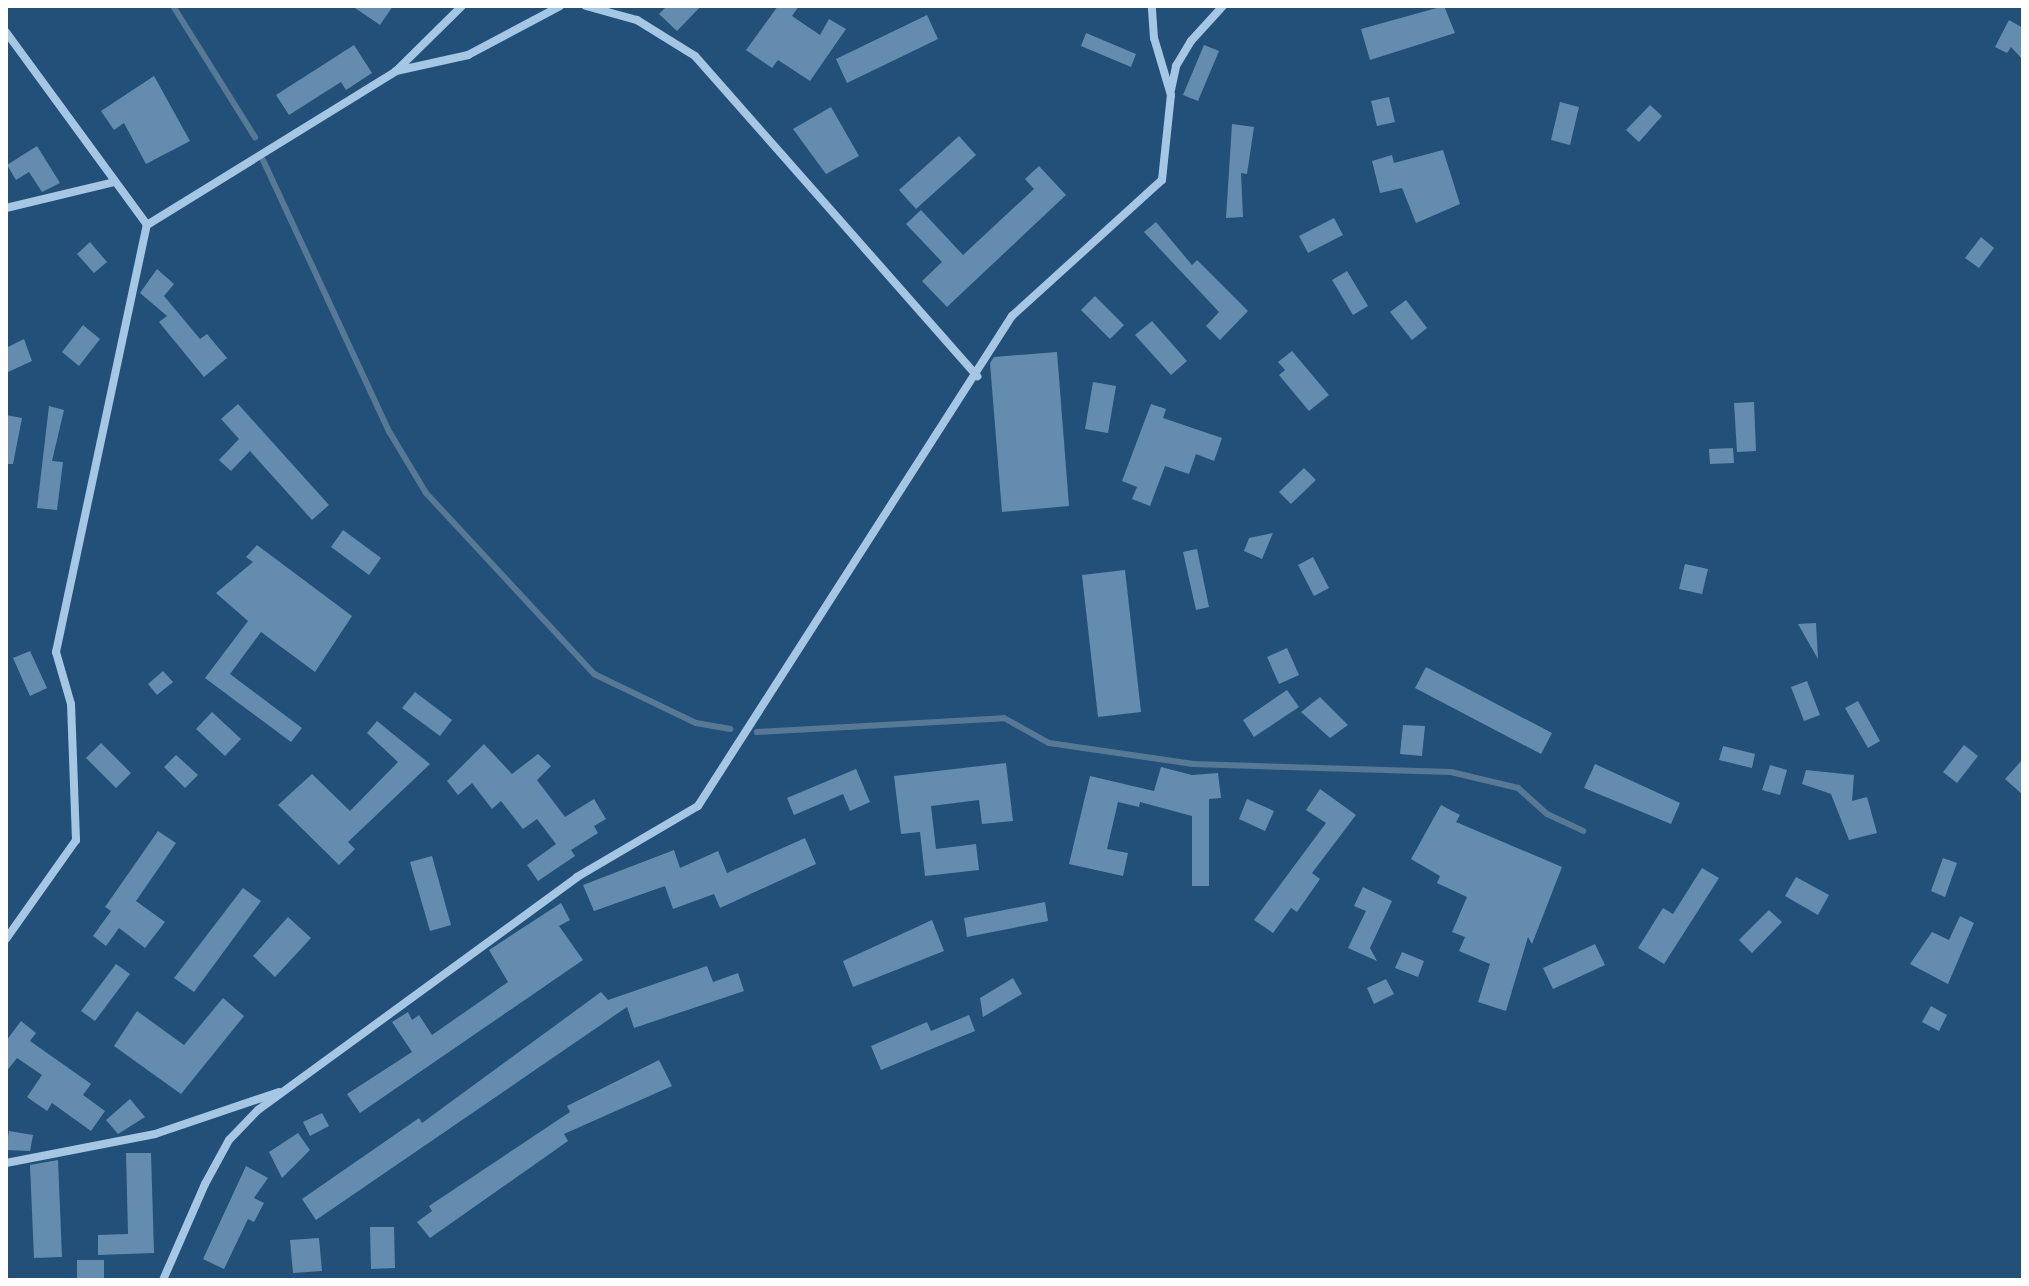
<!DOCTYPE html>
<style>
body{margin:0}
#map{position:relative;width:2029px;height:1286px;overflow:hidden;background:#235078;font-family:"Varela Round",sans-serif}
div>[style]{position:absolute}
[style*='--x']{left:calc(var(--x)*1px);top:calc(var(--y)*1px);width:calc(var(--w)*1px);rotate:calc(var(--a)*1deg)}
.stream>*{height:6px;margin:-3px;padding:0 3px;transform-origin:3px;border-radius:3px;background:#577996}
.building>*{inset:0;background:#648cae}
.minor>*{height:8px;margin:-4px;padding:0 4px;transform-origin:4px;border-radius:4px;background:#a5c7e4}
span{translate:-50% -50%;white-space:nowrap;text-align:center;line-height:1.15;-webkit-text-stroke:7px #235078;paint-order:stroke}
.frame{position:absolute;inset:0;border:8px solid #fff;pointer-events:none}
</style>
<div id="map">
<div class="stream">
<i style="--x:173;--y:6;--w:155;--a:58"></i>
<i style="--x:263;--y:160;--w:301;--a:65.1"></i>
<i style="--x:390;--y:433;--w:70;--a:59"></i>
<i style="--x:426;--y:493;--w:247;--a:47.1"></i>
<i style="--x:594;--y:674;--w:113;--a:25.7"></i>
<i style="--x:696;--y:723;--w:35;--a:10"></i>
<i style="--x:757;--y:732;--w:247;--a:-3.2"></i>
<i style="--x:1004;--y:718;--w:51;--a:29.1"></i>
<i style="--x:1049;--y:743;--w:146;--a:8.3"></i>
<i style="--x:1193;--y:764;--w:258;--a:1.8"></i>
<i style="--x:1451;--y:772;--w:69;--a:13.4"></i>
<i style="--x:1518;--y:788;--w:39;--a:42"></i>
<i style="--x:1547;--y:814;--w:40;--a:25"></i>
</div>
<div class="building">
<i style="clip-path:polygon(352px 6px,393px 6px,380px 25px)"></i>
<i style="clip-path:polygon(667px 6px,701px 6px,677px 31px,659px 14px)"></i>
<i style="clip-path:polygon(778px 6px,799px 6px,792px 16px,820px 35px,829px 19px,846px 29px,810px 81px,778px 60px,772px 68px,746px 50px)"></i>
<i style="clip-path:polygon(1444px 6px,1455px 33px,1370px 60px,1361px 29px)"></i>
<i style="clip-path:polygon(927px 15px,938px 39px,847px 83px,836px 59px)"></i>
<i style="clip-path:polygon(2009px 20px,2023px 28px,2023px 60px,2011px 47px,2007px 53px,1995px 47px)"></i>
<i style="clip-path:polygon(1086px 33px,1136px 54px,1131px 67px,1081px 46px)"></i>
<i style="clip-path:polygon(354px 45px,372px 73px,346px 90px,341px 82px,289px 115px,276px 95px)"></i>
<i style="clip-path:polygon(1204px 45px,1219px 51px,1198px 101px,1183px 95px)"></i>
<i style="clip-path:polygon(154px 76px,190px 141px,146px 164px,124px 123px,114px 130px,101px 111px)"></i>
<i style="clip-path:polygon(1389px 97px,1395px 122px,1377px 126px,1371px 101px)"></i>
<i style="clip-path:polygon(1560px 102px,1579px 107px,1570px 145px,1551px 140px)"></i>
<i style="clip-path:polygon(1650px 105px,1662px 116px,1639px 142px,1626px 130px)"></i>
<i style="clip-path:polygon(831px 107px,859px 156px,826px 174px,793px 129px)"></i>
<i style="clip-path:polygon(1232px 124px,1254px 127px,1247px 174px,1241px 173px,1243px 217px,1226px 218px)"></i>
<i style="clip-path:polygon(959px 136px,976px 155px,916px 209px,899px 190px)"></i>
<i style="clip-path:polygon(37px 146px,60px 183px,42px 192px,29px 172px,16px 180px,7px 165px)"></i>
<i style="clip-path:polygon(1443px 150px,1460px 204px,1416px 223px,1402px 188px,1380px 193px,1372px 161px,1392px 155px,1394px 163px)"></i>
<i style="clip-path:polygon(1039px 166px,1066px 195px,947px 307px,922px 281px,942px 262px,906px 224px,921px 210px,963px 255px,1034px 189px,1025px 179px)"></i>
<i style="clip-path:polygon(1334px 218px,1343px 235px,1308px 253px,1299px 236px)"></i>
<i style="clip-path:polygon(1156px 222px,1192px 265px,1197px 260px,1248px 311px,1220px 340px,1206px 326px,1219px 312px,1144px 232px)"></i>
<i style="clip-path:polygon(1981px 237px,1994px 248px,1979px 268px,1965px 258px)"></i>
<i style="clip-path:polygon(90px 242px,107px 262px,94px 273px,77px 254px)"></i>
<i style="clip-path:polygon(157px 269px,174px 284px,164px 296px,200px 339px,207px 334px,227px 358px,204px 377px,159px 322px,167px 316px,140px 293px)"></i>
<i style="clip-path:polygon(1347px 271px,1368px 306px,1353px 315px,1332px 280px)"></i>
<i style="clip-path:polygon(1095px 296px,1124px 325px,1110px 339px,1081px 310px)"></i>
<i style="clip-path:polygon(1406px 300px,1427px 328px,1412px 340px,1390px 312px)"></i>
<i style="clip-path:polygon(1152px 321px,1187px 361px,1171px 375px,1135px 335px)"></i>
<i style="clip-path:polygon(83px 325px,100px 339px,79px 366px,62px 352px)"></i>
<i style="clip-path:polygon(24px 339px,32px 361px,6px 373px,6px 348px)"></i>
<i style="clip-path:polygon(1292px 351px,1329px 395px,1309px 411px,1279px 375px,1285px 370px,1278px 362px)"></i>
<i style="clip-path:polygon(1057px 352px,1069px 506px,1002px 512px,990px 363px,994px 357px)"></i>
<i style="clip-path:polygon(1093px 382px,1116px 386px,1108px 433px,1085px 429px)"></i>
<i style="clip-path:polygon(1754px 402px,1756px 451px,1737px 452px,1734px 403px)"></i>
<i style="clip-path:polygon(238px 404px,329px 505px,312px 520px,250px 451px,231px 471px,219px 460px,239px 439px,221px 419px)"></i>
<i style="clip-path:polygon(1151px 404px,1166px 409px,1163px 418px,1222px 438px,1214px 461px,1196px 454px,1189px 474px,1165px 466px,1150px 506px,1132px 499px,1137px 487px,1122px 481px)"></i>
<i style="clip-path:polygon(49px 406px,64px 410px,52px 461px,63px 462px,57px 510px,37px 508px)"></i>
<i style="clip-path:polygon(6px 415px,22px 418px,13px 464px,6px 464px)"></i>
<i style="clip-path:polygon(1733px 448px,1734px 463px,1710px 464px,1709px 449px)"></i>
<i style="clip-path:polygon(1304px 468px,1316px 480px,1291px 504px,1279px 492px)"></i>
<i style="clip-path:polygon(343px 530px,381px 558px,369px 575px,331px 547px)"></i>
<i style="clip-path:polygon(1273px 533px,1262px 559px,1244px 551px,1249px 538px)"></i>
<i style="clip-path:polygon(257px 545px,352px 616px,315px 672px,261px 632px,230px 674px,302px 728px,291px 742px,205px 678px,248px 621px,216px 593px,253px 562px,246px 557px)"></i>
<i style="clip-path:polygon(1197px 549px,1209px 607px,1196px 610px,1183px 552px)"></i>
<i style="clip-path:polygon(1313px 557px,1329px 588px,1314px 596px,1298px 565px)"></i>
<i style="clip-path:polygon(1685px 564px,1708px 569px,1702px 594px,1679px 589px)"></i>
<i style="clip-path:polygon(1125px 570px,1141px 712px,1098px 717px,1082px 575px)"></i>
<i style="clip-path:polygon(1816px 623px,1818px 659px,1798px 624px)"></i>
<i style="clip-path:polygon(1287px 648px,1299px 675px,1279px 684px,1267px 657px)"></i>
<i style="clip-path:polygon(30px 651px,47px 688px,30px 696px,13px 658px)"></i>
<i style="clip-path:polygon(1426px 667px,1552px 733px,1541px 754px,1415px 688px)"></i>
<i style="clip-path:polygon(163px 671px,173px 682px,157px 695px,148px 684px)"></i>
<i style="clip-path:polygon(1807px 681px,1820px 715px,1804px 721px,1791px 687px)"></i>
<i style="clip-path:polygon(1287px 690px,1299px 707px,1254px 737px,1243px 720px)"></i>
<i style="clip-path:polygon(415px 692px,452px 720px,440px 736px,402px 708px)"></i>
<i style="clip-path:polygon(1320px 697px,1348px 725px,1330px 738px,1301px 712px)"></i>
<i style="clip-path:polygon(1858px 701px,1880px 741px,1868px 748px,1845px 708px)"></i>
<i style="clip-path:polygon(212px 712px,241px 739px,225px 756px,196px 729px)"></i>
<i style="clip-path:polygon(377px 721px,430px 764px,348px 842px,355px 849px,339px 865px,278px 805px,312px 774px,350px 811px,398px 762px,367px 733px)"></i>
<i style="clip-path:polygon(1403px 725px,1425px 726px,1422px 756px,1400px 754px)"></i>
<i style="clip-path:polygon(101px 743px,131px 773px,116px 788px,86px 758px)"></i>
<i style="clip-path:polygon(484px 744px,512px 774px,538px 754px,551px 766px,537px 780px,565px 817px,594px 799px,606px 819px,594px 826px,598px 833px,571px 850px,575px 856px,538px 881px,527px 865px,556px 844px,537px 819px,523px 829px,501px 801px,492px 809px,472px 783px,458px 795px,447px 781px)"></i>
<i style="clip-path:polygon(1964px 745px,1978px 756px,1957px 783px,1943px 772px)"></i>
<i style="clip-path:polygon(1723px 746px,1755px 754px,1752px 768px,1719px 760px)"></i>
<i style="clip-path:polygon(176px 755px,198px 775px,185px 788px,164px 767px)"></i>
<i style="clip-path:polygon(2023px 759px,2023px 795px,2005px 779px)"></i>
<i style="clip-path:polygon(1006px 763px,1013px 821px,982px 824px,979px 800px,931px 806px,936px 849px,976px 844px,979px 870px,925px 876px,920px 832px,901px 834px,894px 776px)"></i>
<i style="clip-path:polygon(1595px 764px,1680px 803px,1671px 824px,1584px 788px)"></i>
<i style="clip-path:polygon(1770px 765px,1787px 770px,1780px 795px,1762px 790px)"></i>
<i style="clip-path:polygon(1161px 767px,1192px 775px,1218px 773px,1221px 798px,1209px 799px,1209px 886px,1192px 886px,1192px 816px,1140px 802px,1139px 807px,1118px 802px,1107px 849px,1128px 853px,1123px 876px,1069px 864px,1090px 776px,1154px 791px)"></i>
<i style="clip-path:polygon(856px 769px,870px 802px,850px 811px,843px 794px,794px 815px,787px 798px)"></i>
<i style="clip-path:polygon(1806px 770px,1854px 775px,1852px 801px,1867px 797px,1877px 833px,1849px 840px,1831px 794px,1802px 784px)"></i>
<i style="clip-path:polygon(1320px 789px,1356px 815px,1312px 873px,1320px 879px,1297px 912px,1291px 908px,1273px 933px,1254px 920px,1326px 823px,1306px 810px)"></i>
<i style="clip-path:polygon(1247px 799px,1274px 811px,1265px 831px,1239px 819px)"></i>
<i style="clip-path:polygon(1441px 805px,1460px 815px,1456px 822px,1562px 867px,1532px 944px,1528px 937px,1506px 1011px,1478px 1002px,1490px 964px,1459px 951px,1465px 937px,1452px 932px,1467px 897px,1437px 883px,1440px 876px,1411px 859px)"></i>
<i style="clip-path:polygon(158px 831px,176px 843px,136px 901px,165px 922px,145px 948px,119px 928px,106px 946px,93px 936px,111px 911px,105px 907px)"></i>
<i style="clip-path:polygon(805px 838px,816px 864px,720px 908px,714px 894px,673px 909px,665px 886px,594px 911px,583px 885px,674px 850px,680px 868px,718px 851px,727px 873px)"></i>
<i style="clip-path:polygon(432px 856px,451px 925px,430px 931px,410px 862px)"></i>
<i style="clip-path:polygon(1943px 858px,1957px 863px,1945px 897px,1931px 891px)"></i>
<i style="clip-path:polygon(1702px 868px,1719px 878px,1664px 964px,1638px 948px,1663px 908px,1673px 914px)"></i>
<i style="clip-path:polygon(1796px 877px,1829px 895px,1818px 915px,1785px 896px)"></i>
<i style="clip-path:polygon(1363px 887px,1392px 901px,1370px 948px,1377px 961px,1348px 948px,1366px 911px,1354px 906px)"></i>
<i style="clip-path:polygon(243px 888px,261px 901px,194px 992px,174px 978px)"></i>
<i style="clip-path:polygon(1045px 902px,1048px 921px,967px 937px,964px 918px)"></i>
<i style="clip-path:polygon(561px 903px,570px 920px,559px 926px,583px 960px,360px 1113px,347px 1094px,412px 1052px,392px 1022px,408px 1012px,412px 1020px,419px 1015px,432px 1035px,508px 982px,489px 950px)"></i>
<i style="clip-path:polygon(1769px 910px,1782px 922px,1752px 953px,1739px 940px)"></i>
<i style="clip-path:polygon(1960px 916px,1974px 923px,1948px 984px,1910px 964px,1932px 932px,1949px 940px)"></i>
<i style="clip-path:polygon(288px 917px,311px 938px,275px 977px,253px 956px)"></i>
<i style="clip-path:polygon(932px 920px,944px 951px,853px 987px,843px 961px)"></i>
<i style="clip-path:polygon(1595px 944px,1605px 965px,1553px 989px,1543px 968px)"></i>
<i style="clip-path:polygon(1402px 952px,1424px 961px,1418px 977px,1395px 968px)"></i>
<i style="clip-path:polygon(116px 964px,130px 974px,95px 1021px,81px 1011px)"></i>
<i style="clip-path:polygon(707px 966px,713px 982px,738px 973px,744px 991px,634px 1028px,627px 1007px,316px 1220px,302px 1199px,419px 1118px,422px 1123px,601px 992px,608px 1000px)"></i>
<i style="clip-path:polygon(1013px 978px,1022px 994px,983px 1017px,980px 998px)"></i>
<i style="clip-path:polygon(1386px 979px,1394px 994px,1374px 1004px,1367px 988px)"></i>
<i style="clip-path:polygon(223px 998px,244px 1016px,181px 1094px,114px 1046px,137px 1011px,184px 1045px)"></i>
<i style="clip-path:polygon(1931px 1006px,1947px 1015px,1939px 1031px,1922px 1022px)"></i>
<i style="clip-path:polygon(969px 1015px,975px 1031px,881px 1070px,871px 1046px,927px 1022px,931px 1031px)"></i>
<i style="clip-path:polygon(21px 1021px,36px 1033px,30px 1041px,91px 1084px,83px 1095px,105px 1111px,91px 1131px,52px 1103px,47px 1111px,27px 1097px,42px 1075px,17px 1058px,6px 1072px,6px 1041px)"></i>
<i style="clip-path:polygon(659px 1060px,672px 1086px,564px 1134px,568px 1141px,430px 1238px,417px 1222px,432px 1211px,429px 1206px,570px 1112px,567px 1106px)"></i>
<i style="clip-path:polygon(130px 1099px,145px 1117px,118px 1134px,106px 1120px)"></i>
<i style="clip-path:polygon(322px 1113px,329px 1126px,310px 1136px,303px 1122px)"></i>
<i style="clip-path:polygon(9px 1131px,33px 1135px,30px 1151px,6px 1150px)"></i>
<i style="clip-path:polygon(298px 1133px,310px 1150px,282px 1178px,269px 1152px)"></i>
<i style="clip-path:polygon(126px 1153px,151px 1153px,154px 1253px,98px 1255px,98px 1235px,128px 1234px)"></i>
<i style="clip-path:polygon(58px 1160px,62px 1257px,34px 1258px,30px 1165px)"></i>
<i style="clip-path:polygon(246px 1166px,268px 1178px,254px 1198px,264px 1203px,254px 1222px,248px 1219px,224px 1269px,203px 1259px)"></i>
<i style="clip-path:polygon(370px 1227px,394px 1227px,395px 1268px,371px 1269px)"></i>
<i style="clip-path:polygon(319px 1238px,322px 1271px,293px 1273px,290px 1240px)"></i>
<i style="clip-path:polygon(77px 1260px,104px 1260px,104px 1280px,77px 1280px)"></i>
</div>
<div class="minor">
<i style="--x:586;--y:6;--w:53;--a:15.4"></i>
<i style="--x:637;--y:20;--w:68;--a:31.8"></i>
<i style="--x:695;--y:56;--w:427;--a:48.6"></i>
<i style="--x:6;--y:32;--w:239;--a:53.8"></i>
<i style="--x:397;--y:70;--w:91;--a:-44.6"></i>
<i style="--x:1171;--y:90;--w:25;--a:-78"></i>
<i style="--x:1176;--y:66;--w:29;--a:-59"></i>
<i style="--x:1191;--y:41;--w:47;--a:-47.6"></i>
<i style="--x:6;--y:208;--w:111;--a:-13.5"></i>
<i style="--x:6;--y:939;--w:121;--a:-54.7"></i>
<i style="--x:76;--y:840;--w:136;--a:-92.1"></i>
<i style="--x:71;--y:704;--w:54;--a:-106.1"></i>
<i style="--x:56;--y:652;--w:437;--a:-78"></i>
<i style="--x:147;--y:225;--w:293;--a:-31.7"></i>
<i style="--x:396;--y:71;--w:74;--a:-12.5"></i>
<i style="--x:468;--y:55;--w:104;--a:-28"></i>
<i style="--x:6;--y:1163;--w:152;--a:-11"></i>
<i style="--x:155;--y:1134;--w:131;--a:-18.7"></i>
<i style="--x:163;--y:1280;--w:105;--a:-66.4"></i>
<i style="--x:205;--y:1184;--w:50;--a:-61.4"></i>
<i style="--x:229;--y:1140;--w:42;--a:-46"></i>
<i style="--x:258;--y:1110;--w:395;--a:-36.1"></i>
<i style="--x:577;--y:877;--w:140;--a:-30.4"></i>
<i style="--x:698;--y:806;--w:582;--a:-57.35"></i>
<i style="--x:1012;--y:316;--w:202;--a:-42.2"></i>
<i style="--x:1162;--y:180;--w:85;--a:-84"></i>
<i style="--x:1171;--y:95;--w:59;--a:-106.6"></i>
<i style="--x:1154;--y:38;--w:32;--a:-94"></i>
</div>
<div class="frame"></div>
</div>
